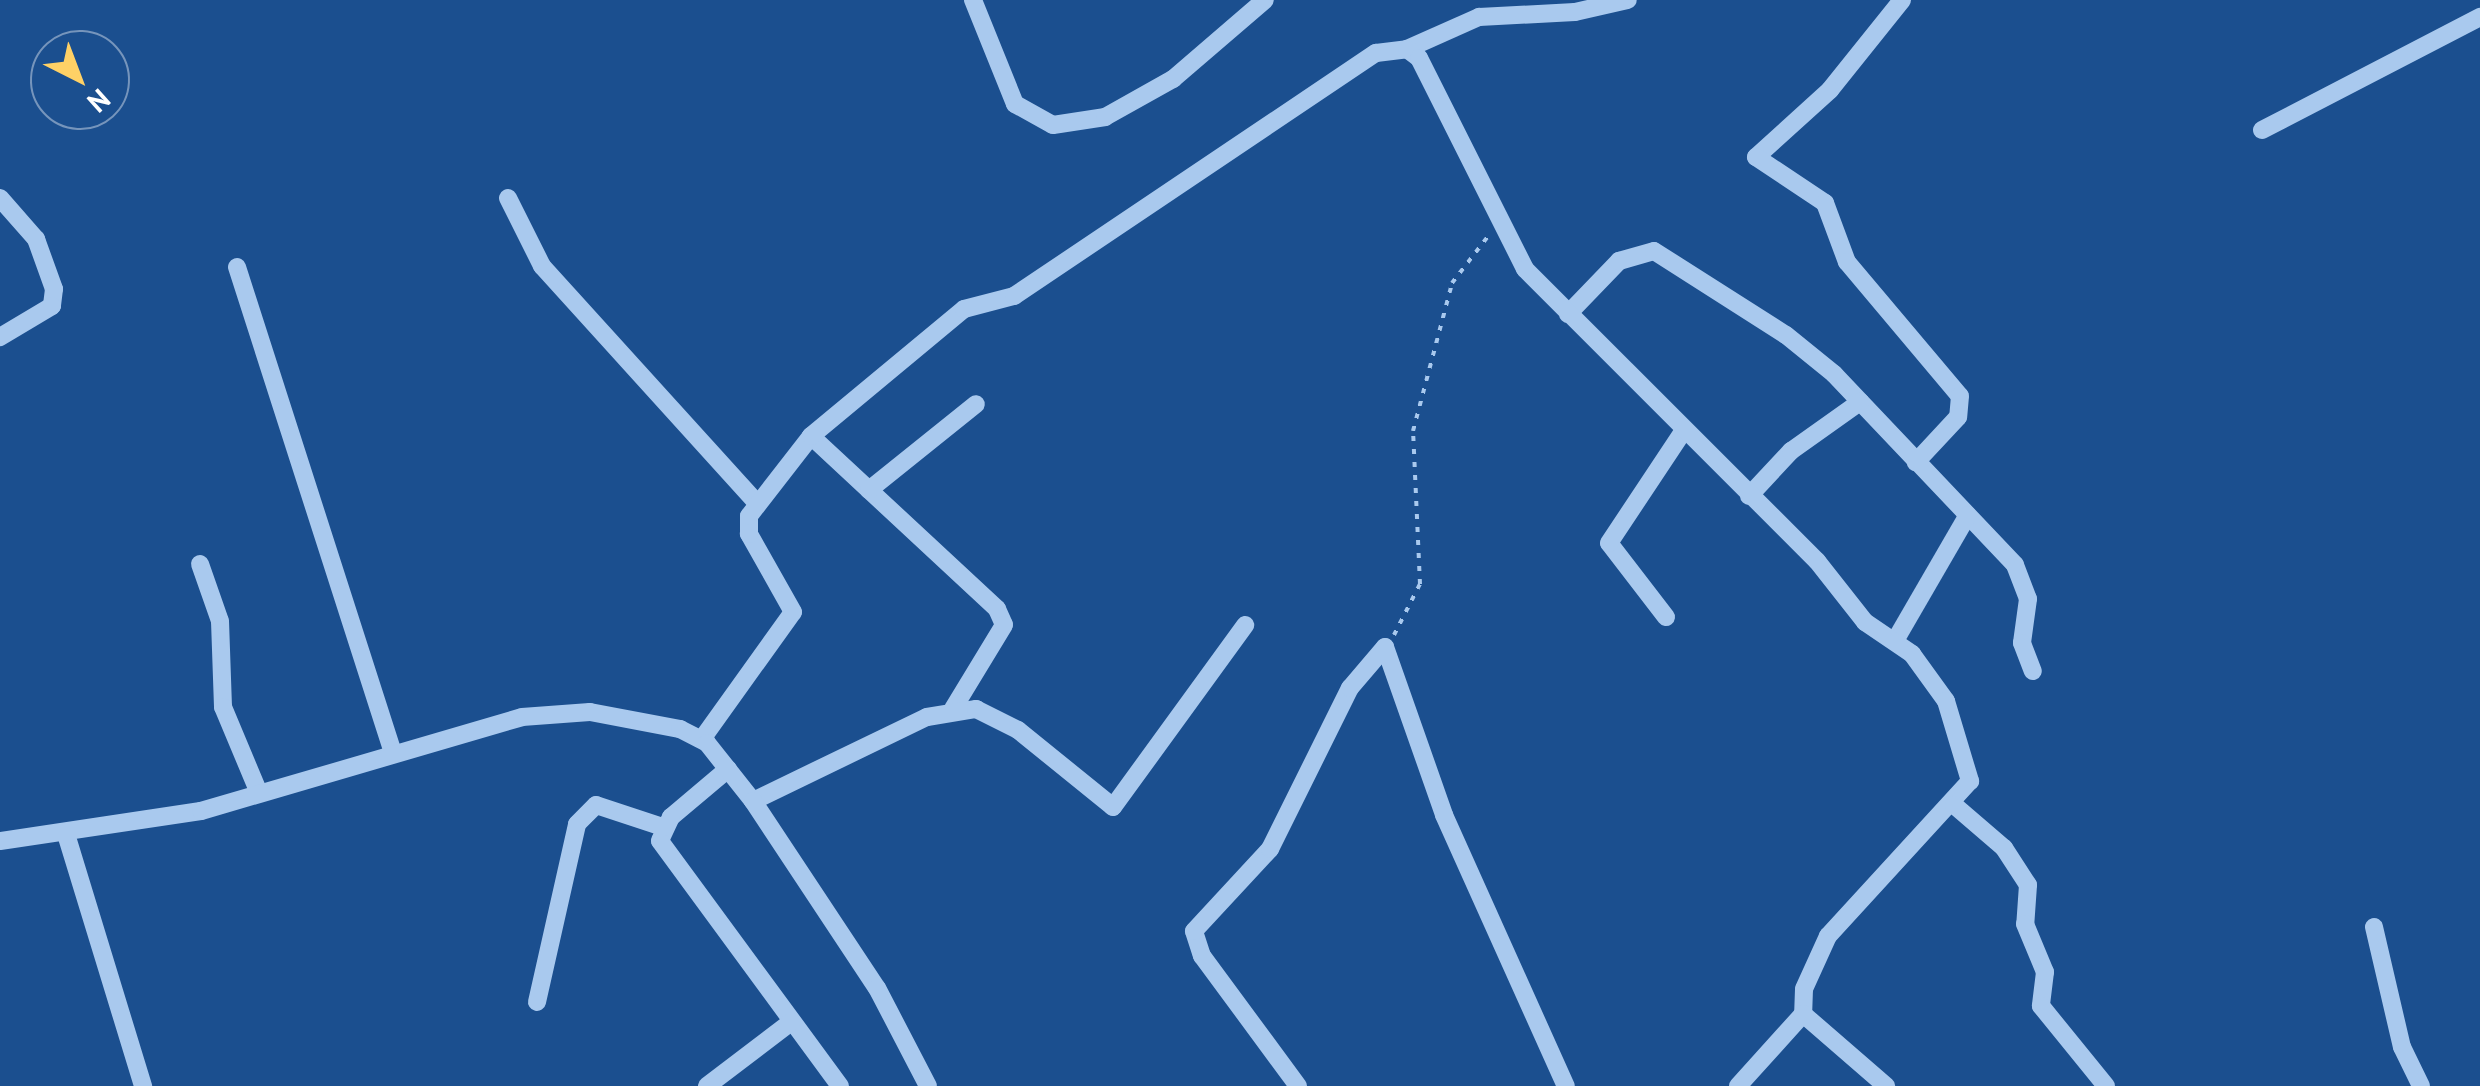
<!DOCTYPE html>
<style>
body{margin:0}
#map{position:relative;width:2480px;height:1086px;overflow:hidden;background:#1b4f8f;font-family:"PT Sans",sans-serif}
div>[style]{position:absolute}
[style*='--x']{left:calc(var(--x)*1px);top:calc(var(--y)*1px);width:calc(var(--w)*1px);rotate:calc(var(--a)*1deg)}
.path>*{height:4px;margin-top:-2px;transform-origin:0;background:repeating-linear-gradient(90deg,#a9c9ee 0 5px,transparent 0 13px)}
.minor>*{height:18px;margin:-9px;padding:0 9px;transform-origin:9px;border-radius:9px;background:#a9c9ee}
span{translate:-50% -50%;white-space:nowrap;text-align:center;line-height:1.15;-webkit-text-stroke:10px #1b4f8f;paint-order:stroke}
.north{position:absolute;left:30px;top:30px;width:100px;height:100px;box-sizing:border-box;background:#1b4f8f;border:2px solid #7695bc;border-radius:50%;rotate:138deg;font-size:28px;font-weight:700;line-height:40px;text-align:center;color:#fff}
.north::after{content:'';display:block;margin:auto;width:35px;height:45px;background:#ffd166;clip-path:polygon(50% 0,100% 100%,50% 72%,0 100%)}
</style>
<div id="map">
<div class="path">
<i style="--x:1394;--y:635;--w:57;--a:-63"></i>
<i style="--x:1420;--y:584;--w:153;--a:-92.6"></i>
<i style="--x:1413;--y:431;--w:153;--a:-75.2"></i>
<i style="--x:1452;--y:283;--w:61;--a:-52.4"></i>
</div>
<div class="minor">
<i style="--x:973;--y:0;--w:112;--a:68"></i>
<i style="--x:1015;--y:104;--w:43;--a:28.9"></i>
<i style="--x:1053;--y:125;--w:53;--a:-8.7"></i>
<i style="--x:1105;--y:117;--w:78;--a:-29.2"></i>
<i style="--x:1173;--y:79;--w:121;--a:-40.7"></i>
<i style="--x:1902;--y:0;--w:115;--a:128.7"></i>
<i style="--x:1830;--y:90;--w:100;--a:137.8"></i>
<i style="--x:1756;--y:157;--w:83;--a:33.7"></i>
<i style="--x:1825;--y:203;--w:63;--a:69.6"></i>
<i style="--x:1847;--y:262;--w:175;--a:49.9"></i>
<i style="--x:1960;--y:396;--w:21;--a:95"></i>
<i style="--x:1958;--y:417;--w:62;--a:133"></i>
<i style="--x:1407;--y:49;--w:79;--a:-24"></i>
<i style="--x:1479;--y:17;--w:96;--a:-3"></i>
<i style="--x:1575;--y:12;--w:54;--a:-12.8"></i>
<i style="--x:2262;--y:130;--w:246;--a:-27.4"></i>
<i style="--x:0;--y:198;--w:55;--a:48.7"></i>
<i style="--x:36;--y:239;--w:53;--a:70.2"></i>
<i style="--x:54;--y:289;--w:17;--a:97"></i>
<i style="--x:52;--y:306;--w:61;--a:149.2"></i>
<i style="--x:508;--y:198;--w:76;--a:63.4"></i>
<i style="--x:542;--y:266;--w:317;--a:47.8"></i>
<i style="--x:237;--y:267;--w:510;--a:72.2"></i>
<i style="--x:1568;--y:314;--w:74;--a:-46.1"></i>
<i style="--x:1619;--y:261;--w:36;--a:-16"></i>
<i style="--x:1654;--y:251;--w:156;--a:32.5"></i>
<i style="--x:1786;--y:335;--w:62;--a:39.1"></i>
<i style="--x:1834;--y:374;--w:263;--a:46.5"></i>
<i style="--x:2015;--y:565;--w:36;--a:69"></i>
<i style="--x:2028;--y:599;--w:44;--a:97.8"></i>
<i style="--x:2022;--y:643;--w:30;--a:69"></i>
<i style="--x:811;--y:436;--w:254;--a:42.9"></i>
<i style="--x:997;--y:609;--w:17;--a:66"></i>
<i style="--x:1004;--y:625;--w:98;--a:121.3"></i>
<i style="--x:869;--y:490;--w:137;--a:-38.8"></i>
<i style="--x:1749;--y:496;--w:62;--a:-47"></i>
<i style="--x:1791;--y:451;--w:85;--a:-35.4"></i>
<i style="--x:200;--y:564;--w:60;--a:70.7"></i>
<i style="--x:220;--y:621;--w:86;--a:88"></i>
<i style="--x:223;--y:707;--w:93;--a:67.3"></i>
<i style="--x:1666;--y:617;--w:93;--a:-127.6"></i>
<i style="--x:1609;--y:543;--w:136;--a:-56.4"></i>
<i style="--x:1896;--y:639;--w:143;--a:-59.9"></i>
<i style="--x:1385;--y:647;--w:178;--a:70.6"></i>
<i style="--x:1444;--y:815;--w:297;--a:65.8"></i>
<i style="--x:702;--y:739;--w:156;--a:-54.4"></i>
<i style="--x:793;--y:612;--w:90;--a:-119.4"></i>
<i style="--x:749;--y:534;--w:18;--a:-90"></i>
<i style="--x:749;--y:516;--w:101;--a:-52.2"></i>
<i style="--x:811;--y:436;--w:199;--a:-39.7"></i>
<i style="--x:964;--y:309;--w:52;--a:-14.6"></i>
<i style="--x:1014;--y:296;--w:436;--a:-33.9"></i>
<i style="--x:1376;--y:53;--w:31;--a:-7"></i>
<i style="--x:1407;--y:49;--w:15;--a:37"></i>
<i style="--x:1419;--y:58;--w:236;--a:63.3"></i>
<i style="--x:1525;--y:269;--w:413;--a:45"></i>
<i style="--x:1817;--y:561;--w:78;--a:51.8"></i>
<i style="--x:1865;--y:622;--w:57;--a:34.2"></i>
<i style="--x:1912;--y:654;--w:58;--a:54.1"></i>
<i style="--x:1946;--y:701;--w:84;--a:73.3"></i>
<i style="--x:1970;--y:781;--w:210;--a:132.5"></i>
<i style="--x:1828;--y:936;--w:58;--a:114.4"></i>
<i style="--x:1804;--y:989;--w:25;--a:92"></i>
<i style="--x:728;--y:769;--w:75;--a:139.9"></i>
<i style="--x:671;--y:817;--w:26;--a:115"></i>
<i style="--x:660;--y:841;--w:304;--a:53.7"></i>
<i style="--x:753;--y:801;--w:193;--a:-25.8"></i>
<i style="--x:927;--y:717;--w:50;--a:-9.3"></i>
<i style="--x:976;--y:709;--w:47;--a:26.6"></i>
<i style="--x:1018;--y:730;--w:122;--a:39"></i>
<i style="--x:1113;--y:807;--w:225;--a:-54"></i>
<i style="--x:1954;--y:805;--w:66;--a:40.7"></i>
<i style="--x:2004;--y:848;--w:44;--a:57"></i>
<i style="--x:2028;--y:885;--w:39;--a:94"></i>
<i style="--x:2025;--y:924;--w:52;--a:67.4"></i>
<i style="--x:2045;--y:972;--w:34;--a:97"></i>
<i style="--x:2041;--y:1006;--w:103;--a:50.9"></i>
<i style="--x:66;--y:834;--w:264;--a:73"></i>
<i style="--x:0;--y:841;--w:203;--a:-8.5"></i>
<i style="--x:201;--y:811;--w:334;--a:-16.3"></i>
<i style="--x:522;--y:717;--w:68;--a:-4.2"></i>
<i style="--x:590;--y:712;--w:92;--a:10.7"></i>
<i style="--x:680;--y:729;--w:30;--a:27"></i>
<i style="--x:707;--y:743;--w:74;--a:51.6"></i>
<i style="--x:753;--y:801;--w:224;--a:56.5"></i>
<i style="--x:877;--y:988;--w:110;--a:62.5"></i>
<i style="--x:2374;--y:927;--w:123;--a:76.9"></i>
<i style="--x:2402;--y:1047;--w:43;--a:64"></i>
<i style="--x:537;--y:1002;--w:182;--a:-77.3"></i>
<i style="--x:577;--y:824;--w:27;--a:-45"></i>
<i style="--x:596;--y:805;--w:71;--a:18.2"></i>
<i style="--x:707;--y:1086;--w:106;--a:-37.3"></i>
<i style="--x:1298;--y:1086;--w:162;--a:-126.4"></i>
<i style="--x:1202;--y:956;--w:26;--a:-108"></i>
<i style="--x:1194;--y:931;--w:112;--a:-47.2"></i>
<i style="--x:1270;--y:849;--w:180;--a:-63.6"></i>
<i style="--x:1350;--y:688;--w:54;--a:-49.5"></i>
<i style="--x:1738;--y:1086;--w:97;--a:-47.9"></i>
<i style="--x:1803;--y:1014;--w:110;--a:40.9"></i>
</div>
<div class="north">N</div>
</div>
